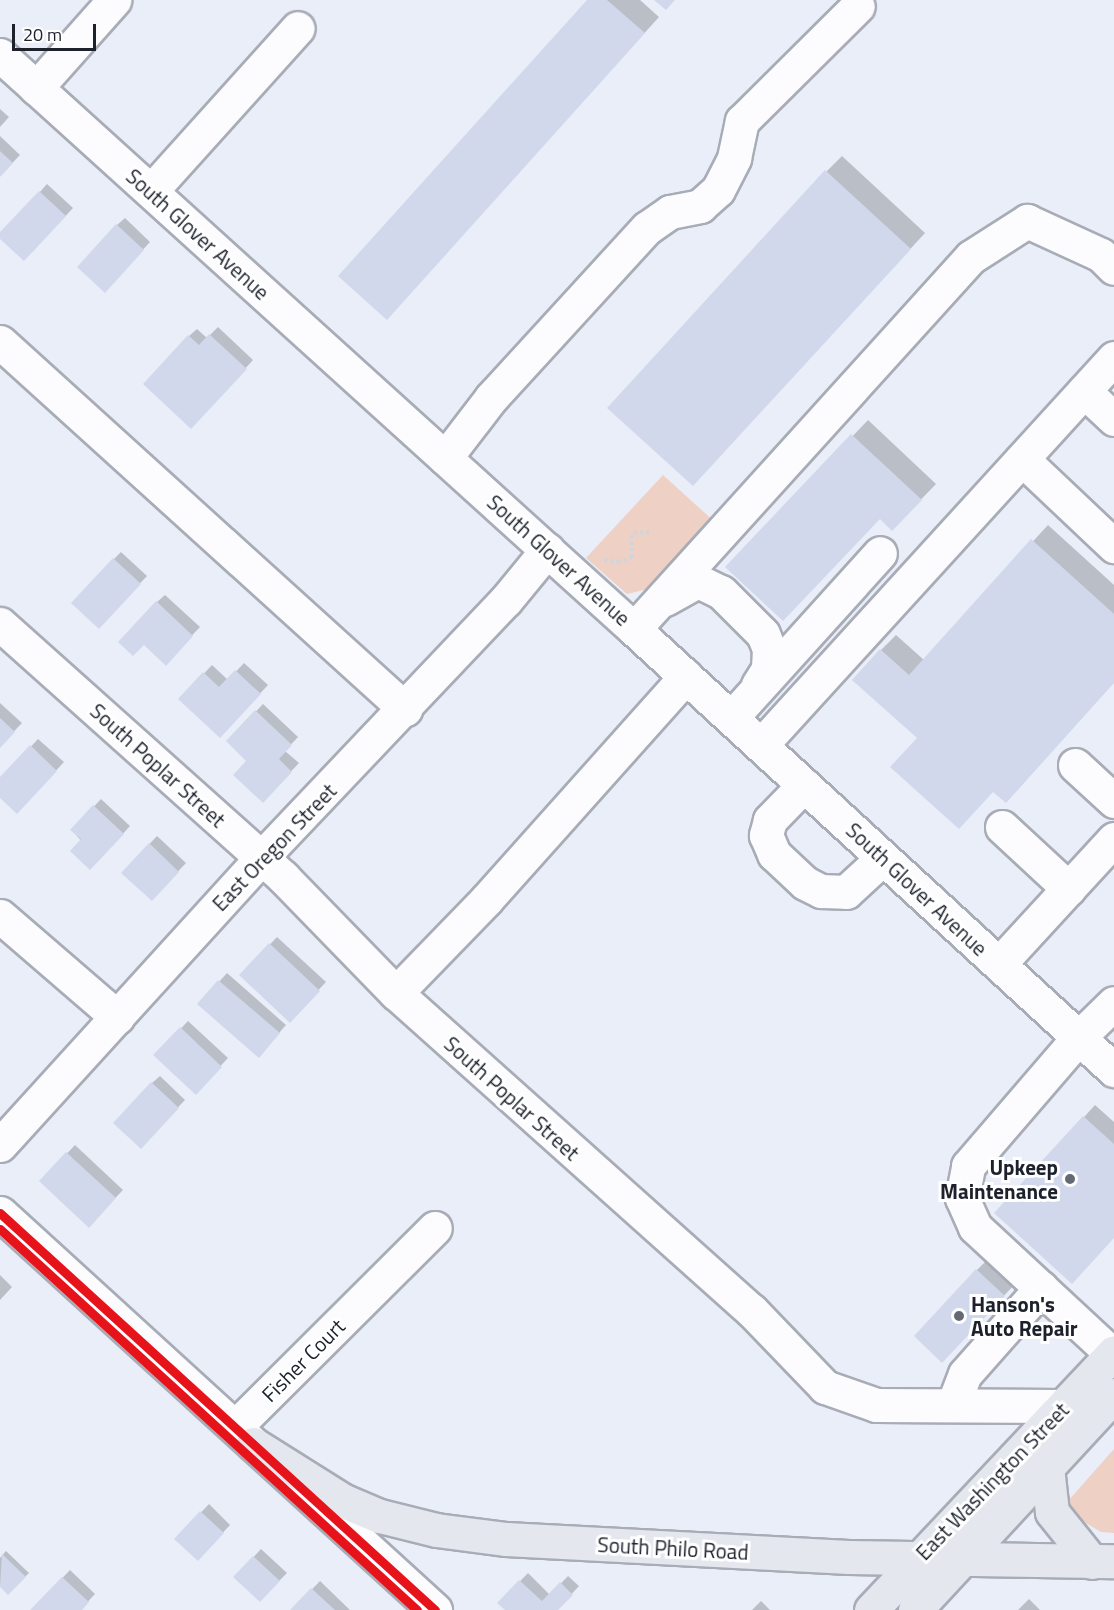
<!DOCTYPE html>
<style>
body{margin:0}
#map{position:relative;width:1114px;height:1610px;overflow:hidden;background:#e9eef9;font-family:"Titillium Web",sans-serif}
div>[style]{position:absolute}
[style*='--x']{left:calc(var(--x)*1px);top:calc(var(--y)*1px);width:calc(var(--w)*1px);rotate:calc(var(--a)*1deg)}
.green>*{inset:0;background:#eed0c4}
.shadow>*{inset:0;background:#0003}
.building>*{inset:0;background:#d1d8eb}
.path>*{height:4px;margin-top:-2px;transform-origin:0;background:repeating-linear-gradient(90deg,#d2d4d7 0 3px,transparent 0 6px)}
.roads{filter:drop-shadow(2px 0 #a8acb6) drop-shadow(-2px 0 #a8acb6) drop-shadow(0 2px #a8acb6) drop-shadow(0 -2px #a8acb6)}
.minor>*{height:33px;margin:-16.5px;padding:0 16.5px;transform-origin:16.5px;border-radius:16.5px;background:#fcfcfe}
.major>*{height:33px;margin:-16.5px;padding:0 16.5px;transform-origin:16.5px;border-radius:16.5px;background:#e5e7ef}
.bus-1>*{height:9px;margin:-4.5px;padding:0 4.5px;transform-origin:4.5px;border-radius:4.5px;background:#e7131a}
.bus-2>*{height:9px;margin:-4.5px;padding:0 4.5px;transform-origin:4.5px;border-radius:4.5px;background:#e7131a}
.dots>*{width:16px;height:16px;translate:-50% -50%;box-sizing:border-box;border:3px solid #fff;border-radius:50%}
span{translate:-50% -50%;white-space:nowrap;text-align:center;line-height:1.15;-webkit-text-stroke:6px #fff;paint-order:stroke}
.street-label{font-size:21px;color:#1c212c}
.poi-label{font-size:21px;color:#1c212c;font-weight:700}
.right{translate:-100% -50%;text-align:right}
.left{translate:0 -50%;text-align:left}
.scale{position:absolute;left:12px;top:24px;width:84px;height:27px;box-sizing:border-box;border:3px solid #1c212c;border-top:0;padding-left:8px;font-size:18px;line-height:21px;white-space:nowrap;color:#1c212c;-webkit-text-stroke:4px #fff;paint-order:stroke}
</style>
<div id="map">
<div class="green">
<i style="clip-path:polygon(663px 475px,717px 524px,652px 588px,627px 594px,586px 558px)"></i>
<i style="clip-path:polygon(1114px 1449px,1114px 1533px,1101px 1532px,1074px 1516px,1068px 1501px)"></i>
</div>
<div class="shadow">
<i style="clip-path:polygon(589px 0,640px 0,659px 17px,402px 302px)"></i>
<i style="clip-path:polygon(0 109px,9px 117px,0 127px)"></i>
<i style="clip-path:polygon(0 136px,20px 155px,0 176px)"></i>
<i style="clip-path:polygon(842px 156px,925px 233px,708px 469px,827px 171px)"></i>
<i style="clip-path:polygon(47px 184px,73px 208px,32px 252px,0 237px)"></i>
<i style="clip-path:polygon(125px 218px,150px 242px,112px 283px,117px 225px)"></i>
<i style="clip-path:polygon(218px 327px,253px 360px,199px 419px,189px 336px,197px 329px,207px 338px)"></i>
<i style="clip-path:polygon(868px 420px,936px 484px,907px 514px,880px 517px,728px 567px)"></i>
<i style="clip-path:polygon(1048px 525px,1114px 585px,1114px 683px,919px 738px,881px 650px,896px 635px,924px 660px)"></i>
<i style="clip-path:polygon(121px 552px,147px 576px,106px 619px,114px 559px)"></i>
<i style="clip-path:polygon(165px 595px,200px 627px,166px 663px,157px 602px)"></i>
<i style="clip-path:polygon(244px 663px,268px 685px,227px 729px,180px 699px,212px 665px,228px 680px)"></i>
<i style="clip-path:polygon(0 703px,22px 723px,0 746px)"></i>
<i style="clip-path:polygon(263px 704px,298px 737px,285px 751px,299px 763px,263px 801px,249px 760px,228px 741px)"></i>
<i style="clip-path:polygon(38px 739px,64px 762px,25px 804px,0 796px,0 780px)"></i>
<i style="clip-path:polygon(101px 799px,130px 826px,98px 861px,72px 830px)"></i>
<i style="clip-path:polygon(157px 836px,186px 863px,152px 899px,123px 872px)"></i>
<i style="clip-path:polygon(277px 937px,326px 982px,290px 1020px,241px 975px)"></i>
<i style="clip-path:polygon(227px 973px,286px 1025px,266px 1048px,199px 1004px)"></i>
<i style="clip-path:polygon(188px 1021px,228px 1058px,195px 1093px,156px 1055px)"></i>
<i style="clip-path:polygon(160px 1076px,185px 1100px,148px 1139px,152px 1083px)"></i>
<i style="clip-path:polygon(1095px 1105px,1114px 1122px,1114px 1237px,997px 1213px)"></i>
<i style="clip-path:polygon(75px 1145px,123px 1190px,88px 1226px,41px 1181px)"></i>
<i style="clip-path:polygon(992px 1255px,1019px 1280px,957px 1345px,977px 1270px)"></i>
<i style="clip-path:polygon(0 1275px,12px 1287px,0 1300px)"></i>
<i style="clip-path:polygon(209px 1504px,230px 1525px,198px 1559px,176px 1539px)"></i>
<i style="clip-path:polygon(261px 1549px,287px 1573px,260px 1600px,235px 1577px)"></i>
<i style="clip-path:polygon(6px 1551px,29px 1573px,8px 1593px,0 1585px,0 1558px)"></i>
<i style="clip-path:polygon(70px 1570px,95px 1594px,80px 1610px,32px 1610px)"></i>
<i style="clip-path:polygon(528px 1573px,550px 1595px,568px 1576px,579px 1586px,557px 1610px,507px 1610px,499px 1603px)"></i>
<i style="clip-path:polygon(320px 1581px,350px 1610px,292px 1610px)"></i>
<i style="clip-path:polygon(1029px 1599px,1040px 1610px,1018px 1610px)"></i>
<i style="clip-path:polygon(761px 1601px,770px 1610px,752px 1610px)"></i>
</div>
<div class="building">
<i style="clip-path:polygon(587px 0,607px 0,645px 33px,387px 320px,338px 276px)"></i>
<i style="clip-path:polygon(654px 0,675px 0,666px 10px)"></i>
<i style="clip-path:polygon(0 151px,13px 163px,0 177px)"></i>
<i style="clip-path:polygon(825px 170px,911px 249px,693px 486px,607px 408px)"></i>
<i style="clip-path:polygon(39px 191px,66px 216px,24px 261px,0 239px,0 232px)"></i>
<i style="clip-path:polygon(116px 224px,144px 250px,105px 293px,77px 267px)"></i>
<i style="clip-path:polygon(209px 334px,247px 369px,191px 429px,143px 384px,188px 335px,199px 345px)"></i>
<i style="clip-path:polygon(851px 434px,922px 500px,892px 531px,880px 519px,783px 621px,725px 567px)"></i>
<i style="clip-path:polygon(1031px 539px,1114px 614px,1114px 683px,1006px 803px,993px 792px,959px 829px,890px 767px,917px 738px,852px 680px,880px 649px,909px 675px)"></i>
<i style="clip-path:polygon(113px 558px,141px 584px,99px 629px,71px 603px)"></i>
<i style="clip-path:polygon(156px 601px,193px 636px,166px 666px,144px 645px,133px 656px,118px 642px)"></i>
<i style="clip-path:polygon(235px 670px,261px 694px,220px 738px,178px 699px,203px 672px,219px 687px)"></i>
<i style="clip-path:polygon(255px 710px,292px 745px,279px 759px,292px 772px,263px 803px,233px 775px,246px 761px,226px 741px)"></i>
<i style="clip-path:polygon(0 718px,15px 732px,0 748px)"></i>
<i style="clip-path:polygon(30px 745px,57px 771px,17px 814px,0 798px,0 777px)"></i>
<i style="clip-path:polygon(93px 805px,124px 834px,90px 870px,70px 851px,81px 839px,70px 830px)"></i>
<i style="clip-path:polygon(149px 843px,179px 872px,152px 901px,121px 873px)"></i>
<i style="clip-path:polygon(269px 943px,320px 991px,290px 1023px,239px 975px)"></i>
<i style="clip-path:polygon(218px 980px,280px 1033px,259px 1058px,197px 1004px)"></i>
<i style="clip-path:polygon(180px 1027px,222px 1067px,196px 1095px,153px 1055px)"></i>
<i style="clip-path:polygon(151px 1082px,179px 1108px,141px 1149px,113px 1123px)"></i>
<i style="clip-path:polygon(1083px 1116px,1114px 1144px,1114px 1238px,1072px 1284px,994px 1213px)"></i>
<i style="clip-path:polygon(66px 1152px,116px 1198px,89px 1228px,39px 1181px)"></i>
<i style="clip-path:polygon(976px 1269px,1005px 1296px,942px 1363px,914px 1336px)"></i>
<i style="clip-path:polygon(200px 1511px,224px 1533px,198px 1561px,174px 1539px)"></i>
<i style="clip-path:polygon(2px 1554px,26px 1577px,8px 1595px,0 1587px)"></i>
<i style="clip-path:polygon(253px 1556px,280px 1581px,260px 1602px,233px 1577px)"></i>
<i style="clip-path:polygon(62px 1577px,89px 1602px,82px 1610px,30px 1610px)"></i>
<i style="clip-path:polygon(519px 1580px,542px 1601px,560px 1582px,573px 1595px,558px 1610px,505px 1610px,497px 1603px)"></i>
<i style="clip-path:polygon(311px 1588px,335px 1610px,290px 1610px)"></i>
</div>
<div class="path">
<i style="--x:604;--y:560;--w:14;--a:8"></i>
<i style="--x:618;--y:562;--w:15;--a:-20"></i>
<i style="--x:632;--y:557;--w:19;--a:-93"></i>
<i style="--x:631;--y:538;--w:6;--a:-59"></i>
<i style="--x:634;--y:533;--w:18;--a:-3"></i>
</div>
<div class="roads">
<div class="minor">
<i style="--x:0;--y:55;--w:855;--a:42.16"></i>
<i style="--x:634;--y:629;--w:652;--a:42.58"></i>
<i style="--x:36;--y:88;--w:118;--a:-48.4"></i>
<i style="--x:151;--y:191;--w:219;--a:-48"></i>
<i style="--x:0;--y:342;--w:547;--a:42.18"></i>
<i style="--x:1084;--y:391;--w:41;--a:43"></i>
<i style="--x:445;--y:458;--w:76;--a:-52.5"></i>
<i style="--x:491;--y:398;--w:231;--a:-47.5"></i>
<i style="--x:647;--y:228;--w:28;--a:-35"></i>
<i style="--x:670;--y:212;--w:31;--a:-11"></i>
<i style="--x:700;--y:206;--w:24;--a:-42"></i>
<i style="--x:718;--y:190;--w:36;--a:-63"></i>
<i style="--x:734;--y:158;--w:38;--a:-78"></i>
<i style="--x:742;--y:121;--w:163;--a:-44.8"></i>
<i style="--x:1022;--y:459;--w:127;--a:43.4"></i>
<i style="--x:665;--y:599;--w:38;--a:-29"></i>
<i style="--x:698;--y:581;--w:25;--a:26"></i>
<i style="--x:721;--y:592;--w:59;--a:45"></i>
<i style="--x:763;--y:634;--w:16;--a:68"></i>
<i style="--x:769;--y:649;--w:20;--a:93"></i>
<i style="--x:768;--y:669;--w:19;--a:122"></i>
<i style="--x:0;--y:624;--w:380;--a:41.8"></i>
<i style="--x:283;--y:877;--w:162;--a:45.8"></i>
<i style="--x:396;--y:993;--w:476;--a:41.8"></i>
<i style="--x:751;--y:1310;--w:107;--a:46.1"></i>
<i style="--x:825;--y:1387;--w:54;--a:19.4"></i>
<i style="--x:876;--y:1405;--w:187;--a:0.3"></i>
<i style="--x:1063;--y:1406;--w:21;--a:41"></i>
<i style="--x:634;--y:629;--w:502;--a:-47.83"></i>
<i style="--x:971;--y:257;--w:67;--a:-32.7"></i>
<i style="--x:1027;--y:221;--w:81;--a:24.7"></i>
<i style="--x:1101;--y:255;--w:18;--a:45"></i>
<i style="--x:731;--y:718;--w:222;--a:-47.9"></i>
<i style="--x:761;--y:745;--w:524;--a:-47.63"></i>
<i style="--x:1075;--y:765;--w:53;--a:42.7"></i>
<i style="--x:804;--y:785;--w:49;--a:134.2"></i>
<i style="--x:770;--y:820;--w:16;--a:105"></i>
<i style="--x:766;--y:835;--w:21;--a:67"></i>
<i style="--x:774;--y:854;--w:42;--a:43.1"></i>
<i style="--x:805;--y:883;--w:18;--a:27"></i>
<i style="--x:821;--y:891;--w:25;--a:2"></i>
<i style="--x:846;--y:892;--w:50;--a:-42.6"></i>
<i style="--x:1002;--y:827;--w:91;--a:42.8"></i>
<i style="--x:0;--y:916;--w:155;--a:40.8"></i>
<i style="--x:999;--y:964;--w:170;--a:-47.4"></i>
<i style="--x:396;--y:993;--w:129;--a:-45.9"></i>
<i style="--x:486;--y:900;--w:300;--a:-48.2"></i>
<i style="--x:0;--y:1145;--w:388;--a:-47.7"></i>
<i style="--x:261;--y:858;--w:356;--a:-46.5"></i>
<i style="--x:506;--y:600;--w:65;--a:-50.6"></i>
<i style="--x:0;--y:1213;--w:589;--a:42.38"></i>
<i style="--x:1112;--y:1354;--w:187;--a:-137.2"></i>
<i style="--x:975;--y:1227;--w:32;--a:-114"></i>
<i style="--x:962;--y:1198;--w:33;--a:-79"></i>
<i style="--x:968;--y:1166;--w:169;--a:-49.3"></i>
<i style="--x:1078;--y:1038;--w:50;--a:-44.2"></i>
<i style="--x:953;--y:1405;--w:33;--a:-69"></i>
<i style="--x:965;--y:1374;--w:115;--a:-48.5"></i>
<i style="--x:235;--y:1427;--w:282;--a:-44.9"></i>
</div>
<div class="major">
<i style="--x:253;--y:1444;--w:107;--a:32.1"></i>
<i style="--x:344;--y:1501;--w:39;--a:23"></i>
<i style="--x:380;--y:1516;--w:58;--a:14"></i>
<i style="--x:436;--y:1530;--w:71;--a:7.3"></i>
<i style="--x:506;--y:1539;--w:343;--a:3"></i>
<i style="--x:849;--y:1557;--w:265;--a:0.9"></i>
<i style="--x:1047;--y:1467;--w:45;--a:83.7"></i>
<i style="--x:1052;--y:1512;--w:64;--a:51.3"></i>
<i style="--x:871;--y:1610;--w:354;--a:-46.7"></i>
<i style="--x:915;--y:1610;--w:293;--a:-47.2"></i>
</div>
</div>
<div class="bus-1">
<i style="--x:0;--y:1213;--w:589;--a:42.38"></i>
</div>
<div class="bus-2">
<i style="--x:0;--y:1229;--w:565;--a:42.42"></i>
</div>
<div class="dots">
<i style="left:1070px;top:1179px;background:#646974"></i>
<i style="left:959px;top:1316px;background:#646974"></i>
</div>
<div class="street-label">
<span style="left:198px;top:234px;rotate:42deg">South Glover Avenue</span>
<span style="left:559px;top:560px;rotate:42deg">South Glover Avenue</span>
<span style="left:158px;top:765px;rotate:42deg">South Poplar Street</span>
<span style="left:274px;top:847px;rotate:-46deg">East Oregon Street</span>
<span style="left:917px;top:889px;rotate:43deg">South Glover Avenue</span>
<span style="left:512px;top:1098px;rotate:42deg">South Poplar Street</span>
<span style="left:303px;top:1360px;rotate:-45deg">Fisher Court</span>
<span style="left:992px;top:1481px;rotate:-46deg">East Washington Street</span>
<span style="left:673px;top:1548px;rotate:3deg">South Philo Road</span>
</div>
<div class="poi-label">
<span class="right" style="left:1058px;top:1179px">Upkeep<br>Maintenance</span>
<span class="left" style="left:971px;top:1316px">Hanson's<br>Auto Repair</span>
</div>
<div class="scale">20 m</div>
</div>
